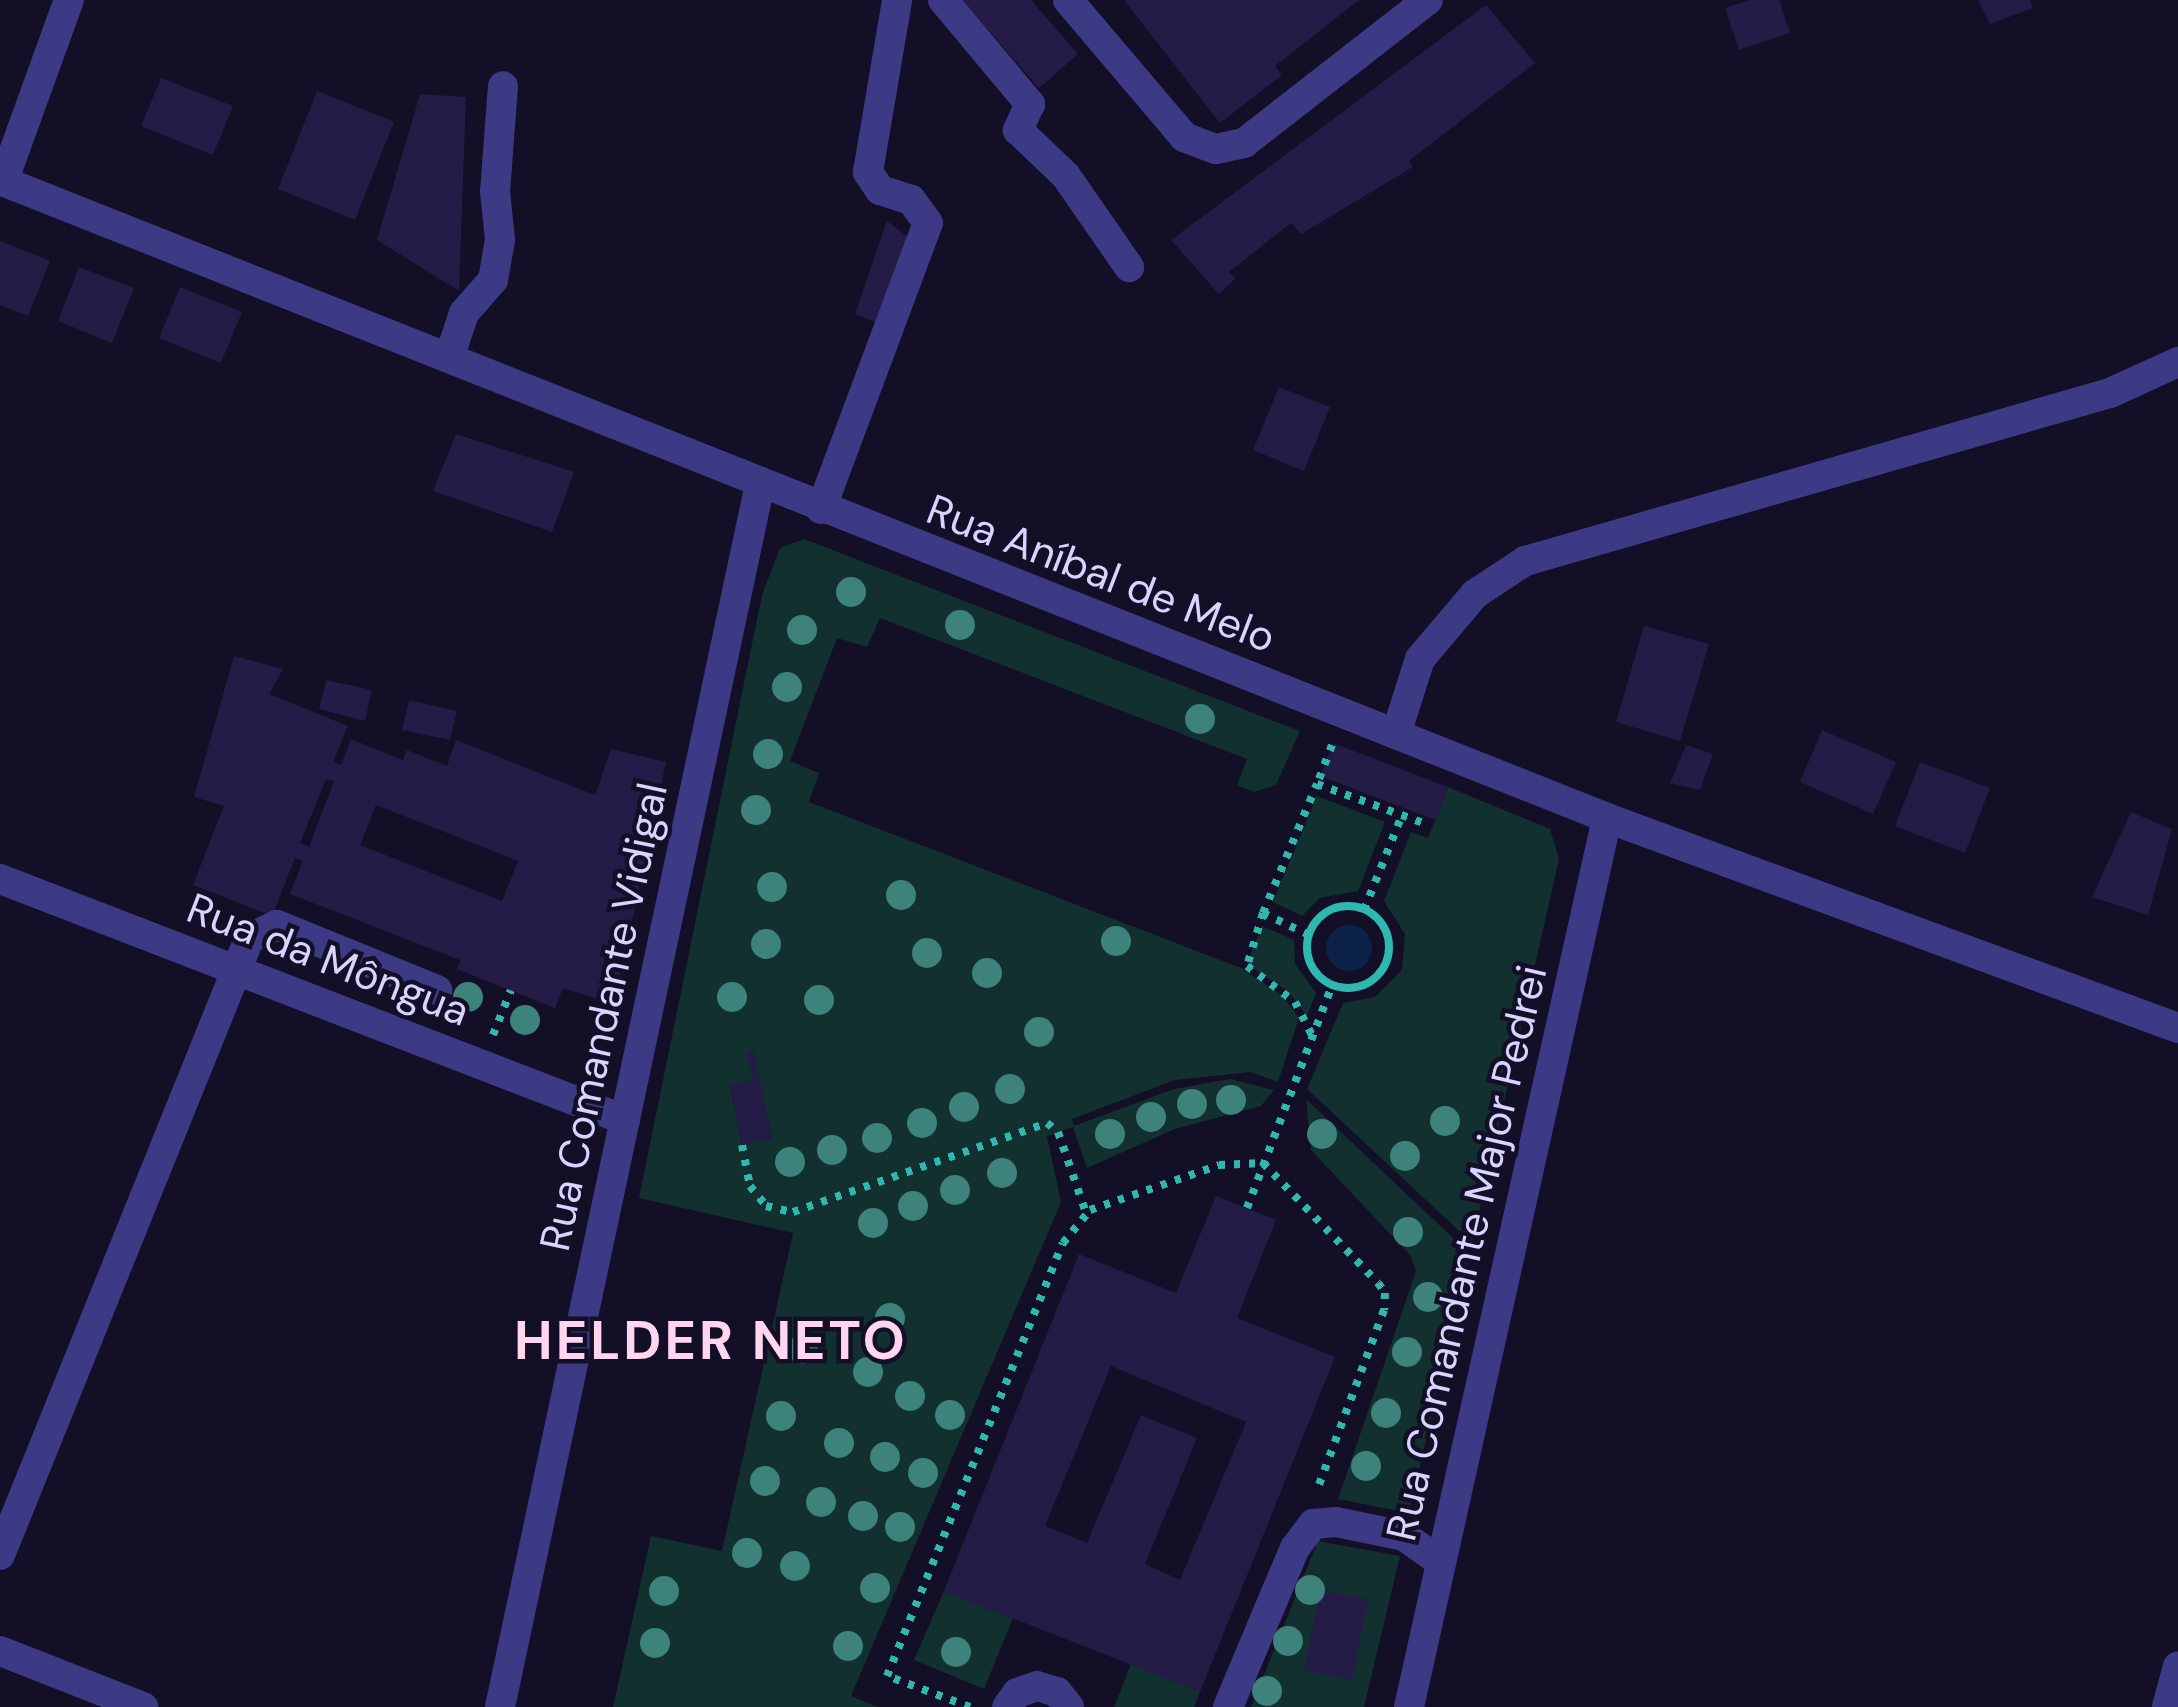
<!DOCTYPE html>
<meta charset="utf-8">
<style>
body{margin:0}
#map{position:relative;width:2178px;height:1707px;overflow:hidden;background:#130f26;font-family:"DM Sans",sans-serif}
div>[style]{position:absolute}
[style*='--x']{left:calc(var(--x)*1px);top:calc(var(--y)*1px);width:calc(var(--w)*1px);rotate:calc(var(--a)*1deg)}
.green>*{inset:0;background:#12302f}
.water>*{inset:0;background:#0c2248}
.round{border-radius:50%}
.building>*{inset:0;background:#241b47}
.path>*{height:8px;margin-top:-4px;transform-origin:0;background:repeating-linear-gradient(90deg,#2fb8b0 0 6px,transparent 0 15px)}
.path>.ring{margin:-4px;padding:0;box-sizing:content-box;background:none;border:8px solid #2fb8b0;border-radius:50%}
.minor>*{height:30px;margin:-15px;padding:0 15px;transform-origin:15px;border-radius:15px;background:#3d3a85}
.trees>*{width:30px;height:30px;margin:-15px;border-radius:50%;background:#3d827b}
span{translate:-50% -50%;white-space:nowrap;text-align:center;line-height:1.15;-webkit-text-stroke:9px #130f26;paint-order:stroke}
.street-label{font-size:42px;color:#d9d4ff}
.district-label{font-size:54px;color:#ffd6f0;font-weight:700;letter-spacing:3px}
</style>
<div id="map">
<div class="green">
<i style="clip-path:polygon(evenodd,804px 539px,1300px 731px,1276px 785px,1254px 792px,1237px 785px,1247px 759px,880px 618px,867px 647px,837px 638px,790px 761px,819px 773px,809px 802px,1241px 968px,1282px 995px,1299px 1018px,1278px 1082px,1251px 1072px,1175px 1080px,1072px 1119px,1074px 1126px,1174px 1089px,1230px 1079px,1274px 1090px,1261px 1106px,1175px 1129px,1087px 1168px,1073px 1127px,1047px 1136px,1061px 1202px,851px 1696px,878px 1707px,613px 1707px,651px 1536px,722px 1551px,793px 1233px,639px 1198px,762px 595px,780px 548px,804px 539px,753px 1051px,772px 1138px,742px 1145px,730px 1086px,754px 1080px,748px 1053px,753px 1051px)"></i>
<i style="clip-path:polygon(1448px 787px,1550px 829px,1559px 859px,1472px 1243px,1307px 1089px,1343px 1003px,1375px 997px,1402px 970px,1405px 934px,1384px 901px,1411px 832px,1428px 838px)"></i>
<i style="clip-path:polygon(1317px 796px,1385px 822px,1358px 891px,1320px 898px,1302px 916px,1273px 902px)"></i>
<i style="clip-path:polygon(1262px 926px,1294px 940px,1295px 964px,1316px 993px,1307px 1016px,1289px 992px,1247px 964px)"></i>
<i style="clip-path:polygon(1306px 1099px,1469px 1253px,1409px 1513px,1338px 1499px,1416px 1271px,1410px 1255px,1311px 1150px)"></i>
<i style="clip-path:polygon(1318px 1541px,1400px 1556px,1364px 1707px,1251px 1707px)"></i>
<i style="clip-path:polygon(944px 1591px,1013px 1618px,984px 1689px,914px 1660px)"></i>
<i style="clip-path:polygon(1131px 1664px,1200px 1692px,1194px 1707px,1114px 1707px)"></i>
</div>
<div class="water">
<i class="round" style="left:1326px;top:925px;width:46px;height:46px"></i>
</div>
<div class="building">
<i style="clip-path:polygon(962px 0,1031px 0,1078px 54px,1039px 88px)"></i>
<i style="clip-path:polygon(1124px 0,1359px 0,1275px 66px,1282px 75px,1220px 123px)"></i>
<i style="clip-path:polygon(1750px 0,1779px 0,1790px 33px,1739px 50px,1725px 8px)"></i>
<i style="clip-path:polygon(1978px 0,2030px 0,2033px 8px,1990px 24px)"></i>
<i style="clip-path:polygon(1486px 5px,1535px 63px,1409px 161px,1413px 167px,1301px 234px,1291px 223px,1229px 272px,1236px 278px,1219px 294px,1171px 240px)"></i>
<i style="clip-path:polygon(161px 78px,233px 106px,213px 155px,141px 126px)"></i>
<i style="clip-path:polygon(317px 91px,394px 122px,355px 220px,278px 189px)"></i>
<i style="clip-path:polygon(420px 94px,466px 97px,459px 291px,377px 240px)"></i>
<i style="clip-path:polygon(887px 221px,913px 241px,889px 328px,855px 314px)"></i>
<i style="clip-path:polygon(0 241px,50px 261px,28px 316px,0 305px)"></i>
<i style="clip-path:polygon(79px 267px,134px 288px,112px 343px,58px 321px)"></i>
<i style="clip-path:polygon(180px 287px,242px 312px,221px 363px,159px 338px)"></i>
<i style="clip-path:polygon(1279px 387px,1330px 407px,1304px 471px,1253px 450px)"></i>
<i style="clip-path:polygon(456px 434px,574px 472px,552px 532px,433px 491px)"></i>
<i style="clip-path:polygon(1644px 626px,1709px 644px,1680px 741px,1616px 722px)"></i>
<i style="clip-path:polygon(evenodd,234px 656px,283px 669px,269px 694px,348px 726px,333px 762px,341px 765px,351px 739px,403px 760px,407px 750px,447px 766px,456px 740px,595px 795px,611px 749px,666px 762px,614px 1004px,563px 988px,555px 1008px,457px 969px,460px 960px,290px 894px,303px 861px,295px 858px,272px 916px,193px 885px,224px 806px,194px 797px,234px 656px,326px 779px,334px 781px,309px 847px,300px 843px,326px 779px,234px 656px,376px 805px,518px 861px,502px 901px,360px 845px,376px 805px)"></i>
<i style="clip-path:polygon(326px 680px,372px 690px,365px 721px,319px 709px)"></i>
<i style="clip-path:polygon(409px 700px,457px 711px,450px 740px,402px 730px)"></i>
<i style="clip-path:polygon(1822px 730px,1896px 762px,1873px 814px,1800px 782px)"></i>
<i style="clip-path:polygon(1333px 743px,1448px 787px,1435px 820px,1320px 776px)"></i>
<i style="clip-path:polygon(1686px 745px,1713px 754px,1700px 790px,1670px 783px)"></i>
<i style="clip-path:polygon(1920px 762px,1990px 788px,1965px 853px,1895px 826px)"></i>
<i style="clip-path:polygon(2131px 812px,2172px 829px,2148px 915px,2092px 897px)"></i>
<i style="clip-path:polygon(754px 1051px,772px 1139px,742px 1145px,730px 1085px,754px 1080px,747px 1052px)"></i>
<i style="clip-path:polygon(evenodd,1216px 1196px,1276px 1220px,1237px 1318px,1335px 1357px,1200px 1692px,944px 1591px,1079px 1254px,1176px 1293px,1216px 1196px,1111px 1366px,1246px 1422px,1180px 1580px,1145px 1564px,1197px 1438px,1141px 1415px,1087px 1543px,1045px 1526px,1111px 1366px)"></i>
<i style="clip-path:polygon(1320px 1590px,1368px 1599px,1352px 1680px,1304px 1670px)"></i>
</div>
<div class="path">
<i style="--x:1332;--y:745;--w:42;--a:111"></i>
<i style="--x:1317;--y:784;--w:111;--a:20.1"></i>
<i class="ring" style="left:1307px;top:906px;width:74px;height:74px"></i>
<i style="--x:1364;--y:910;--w:102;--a:-68.2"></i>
<i style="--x:1263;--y:913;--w:140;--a:-67.3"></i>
<i style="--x:1309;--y:935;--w:51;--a:-154.4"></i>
<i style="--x:1263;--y:913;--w:55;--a:106.8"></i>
<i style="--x:1247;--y:966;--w:60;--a:36.9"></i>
<i style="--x:1295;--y:1002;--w:37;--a:63"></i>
<i style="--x:493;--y:1035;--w:48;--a:-68.2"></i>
<i style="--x:742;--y:1145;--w:42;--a:79"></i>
<i style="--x:750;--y:1186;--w:26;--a:51"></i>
<i style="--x:766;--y:1206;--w:28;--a:13"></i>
<i style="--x:793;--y:1212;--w:269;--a:-19.3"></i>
<i style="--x:1047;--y:1123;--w:14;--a:39"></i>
<i style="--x:1058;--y:1132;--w:86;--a:70.9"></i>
<i style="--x:1247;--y:1208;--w:239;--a:-69.1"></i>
<i style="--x:970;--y:1707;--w:89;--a:-159.5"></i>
<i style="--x:887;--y:1676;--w:467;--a:-67.9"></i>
<i style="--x:1063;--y:1243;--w:43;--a:-50.7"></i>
<i style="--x:1090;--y:1210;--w:137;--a:-19.2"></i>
<i style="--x:1219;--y:1165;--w:44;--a:-2.6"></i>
<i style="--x:1263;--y:1163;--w:166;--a:46.2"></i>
<i style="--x:1378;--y:1283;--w:12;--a:55"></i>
<i style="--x:1385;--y:1293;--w:17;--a:93"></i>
<i style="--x:1384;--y:1310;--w:192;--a:110.4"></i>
</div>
<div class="minor">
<i style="--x:943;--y:0;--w:136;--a:50.1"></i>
<i style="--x:1030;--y:104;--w:29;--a:115"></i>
<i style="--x:1018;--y:130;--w:66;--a:43.8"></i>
<i style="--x:1066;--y:176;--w:111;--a:55.3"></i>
<i style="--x:1068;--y:0;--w:180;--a:49.7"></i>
<i style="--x:1184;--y:137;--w:34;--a:21"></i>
<i style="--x:1216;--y:149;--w:29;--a:-12"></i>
<i style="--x:1244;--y:143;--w:233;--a:-37.9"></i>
<i style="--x:0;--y:180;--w:1729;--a:21.65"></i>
<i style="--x:1607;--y:818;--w:608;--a:20.19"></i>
<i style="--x:3;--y:182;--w:194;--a:-70.1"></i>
<i style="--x:449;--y:358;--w:47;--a:-71.6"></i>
<i style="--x:464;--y:313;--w:44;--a:-48.7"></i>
<i style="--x:493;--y:280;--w:41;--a:-80.1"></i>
<i style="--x:500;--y:240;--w:48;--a:-95.9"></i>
<i style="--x:495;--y:192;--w:106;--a:-85.7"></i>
<i style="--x:821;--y:509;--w:305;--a:-69.5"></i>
<i style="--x:928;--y:223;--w:29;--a:-126"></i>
<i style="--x:911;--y:200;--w:33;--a:-162"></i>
<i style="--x:880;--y:190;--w:22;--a:-124"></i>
<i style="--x:868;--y:172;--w:174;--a:-80.4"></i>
<i style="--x:1396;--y:734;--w:79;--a:-72.3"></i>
<i style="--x:1420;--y:659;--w:85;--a:-49.8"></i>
<i style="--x:1475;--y:594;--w:60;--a:-33.4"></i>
<i style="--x:1525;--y:561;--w:609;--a:-16.02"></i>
<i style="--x:2110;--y:393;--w:75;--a:-24.5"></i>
<i style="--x:0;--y:879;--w:670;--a:21.09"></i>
<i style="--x:0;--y:1555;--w:664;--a:-67.99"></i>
<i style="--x:249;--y:939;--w:31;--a:-27"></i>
<i style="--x:277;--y:925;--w:173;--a:22.1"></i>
<i style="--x:0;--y:1651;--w:154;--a:21.4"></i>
<i style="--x:500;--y:1707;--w:1250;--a:-78"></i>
<i style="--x:1007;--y:1707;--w:17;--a:-54"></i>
<i style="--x:1017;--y:1693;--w:21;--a:-19"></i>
<i style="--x:1037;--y:1686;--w:21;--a:17"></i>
<i style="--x:1057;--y:1692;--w:19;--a:51"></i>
<i style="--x:1228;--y:1707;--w:173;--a:-67.2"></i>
<i style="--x:1295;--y:1548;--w:30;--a:-53"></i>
<i style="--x:1313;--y:1524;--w:23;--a:-5"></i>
<i style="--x:1336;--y:1522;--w:69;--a:11.6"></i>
<i style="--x:1404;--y:1536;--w:45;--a:35.1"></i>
<i style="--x:1409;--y:1707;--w:911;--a:-77.44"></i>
<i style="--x:2167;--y:1707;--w:42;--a:-75"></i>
</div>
<div class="trees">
<i style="left:851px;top:592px"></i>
<i style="left:960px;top:625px"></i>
<i style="left:802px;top:630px"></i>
<i style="left:787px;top:687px"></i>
<i style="left:1200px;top:719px"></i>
<i style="left:768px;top:754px"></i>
<i style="left:756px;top:810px"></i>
<i style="left:772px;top:887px"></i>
<i style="left:901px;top:895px"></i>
<i style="left:1116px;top:941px"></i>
<i style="left:766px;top:944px"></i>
<i style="left:927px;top:953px"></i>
<i style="left:987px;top:973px"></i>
<i style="left:468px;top:997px"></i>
<i style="left:732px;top:997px"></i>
<i style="left:819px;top:1000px"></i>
<i style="left:525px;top:1020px"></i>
<i style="left:1039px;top:1032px"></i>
<i style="left:1010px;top:1089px"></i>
<i style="left:1231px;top:1100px"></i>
<i style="left:1192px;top:1104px"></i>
<i style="left:964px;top:1107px"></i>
<i style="left:1151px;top:1117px"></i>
<i style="left:1445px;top:1121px"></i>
<i style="left:922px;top:1123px"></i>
<i style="left:1110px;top:1134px"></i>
<i style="left:1322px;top:1134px"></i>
<i style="left:877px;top:1138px"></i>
<i style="left:832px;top:1150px"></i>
<i style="left:1405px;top:1156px"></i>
<i style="left:790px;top:1162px"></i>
<i style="left:1002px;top:1173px"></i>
<i style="left:955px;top:1190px"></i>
<i style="left:913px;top:1206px"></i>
<i style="left:873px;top:1223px"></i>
<i style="left:1408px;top:1232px"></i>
<i style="left:1428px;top:1297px"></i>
<i style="left:890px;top:1318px"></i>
<i style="left:803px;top:1349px"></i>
<i style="left:1407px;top:1352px"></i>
<i style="left:868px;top:1372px"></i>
<i style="left:910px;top:1396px"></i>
<i style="left:1386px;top:1413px"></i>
<i style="left:950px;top:1415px"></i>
<i style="left:781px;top:1416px"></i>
<i style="left:839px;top:1443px"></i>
<i style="left:885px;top:1457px"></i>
<i style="left:1366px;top:1466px"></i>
<i style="left:923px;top:1473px"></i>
<i style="left:765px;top:1481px"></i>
<i style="left:821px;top:1502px"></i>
<i style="left:863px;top:1516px"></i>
<i style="left:900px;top:1527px"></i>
<i style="left:747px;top:1553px"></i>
<i style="left:795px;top:1566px"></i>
<i style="left:875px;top:1588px"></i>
<i style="left:1310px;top:1590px"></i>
<i style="left:664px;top:1591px"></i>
<i style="left:1288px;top:1641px"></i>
<i style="left:655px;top:1643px"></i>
<i style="left:848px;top:1646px"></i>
<i style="left:956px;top:1652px"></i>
<i style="left:1267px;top:1691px"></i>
</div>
<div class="street-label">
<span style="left:1101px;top:574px;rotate:21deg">Rua Aníbal de Melo</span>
<span style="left:328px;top:960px;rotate:21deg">Rua da Môngua</span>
<span style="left:604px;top:1017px;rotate:-78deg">Rua Comandante Vidigal</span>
<span style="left:1467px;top:1253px;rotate:-77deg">Rua Comandante Major Pedrei</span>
</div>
<div class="district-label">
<span style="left:711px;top:1341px">HELDER NETO</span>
</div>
</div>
